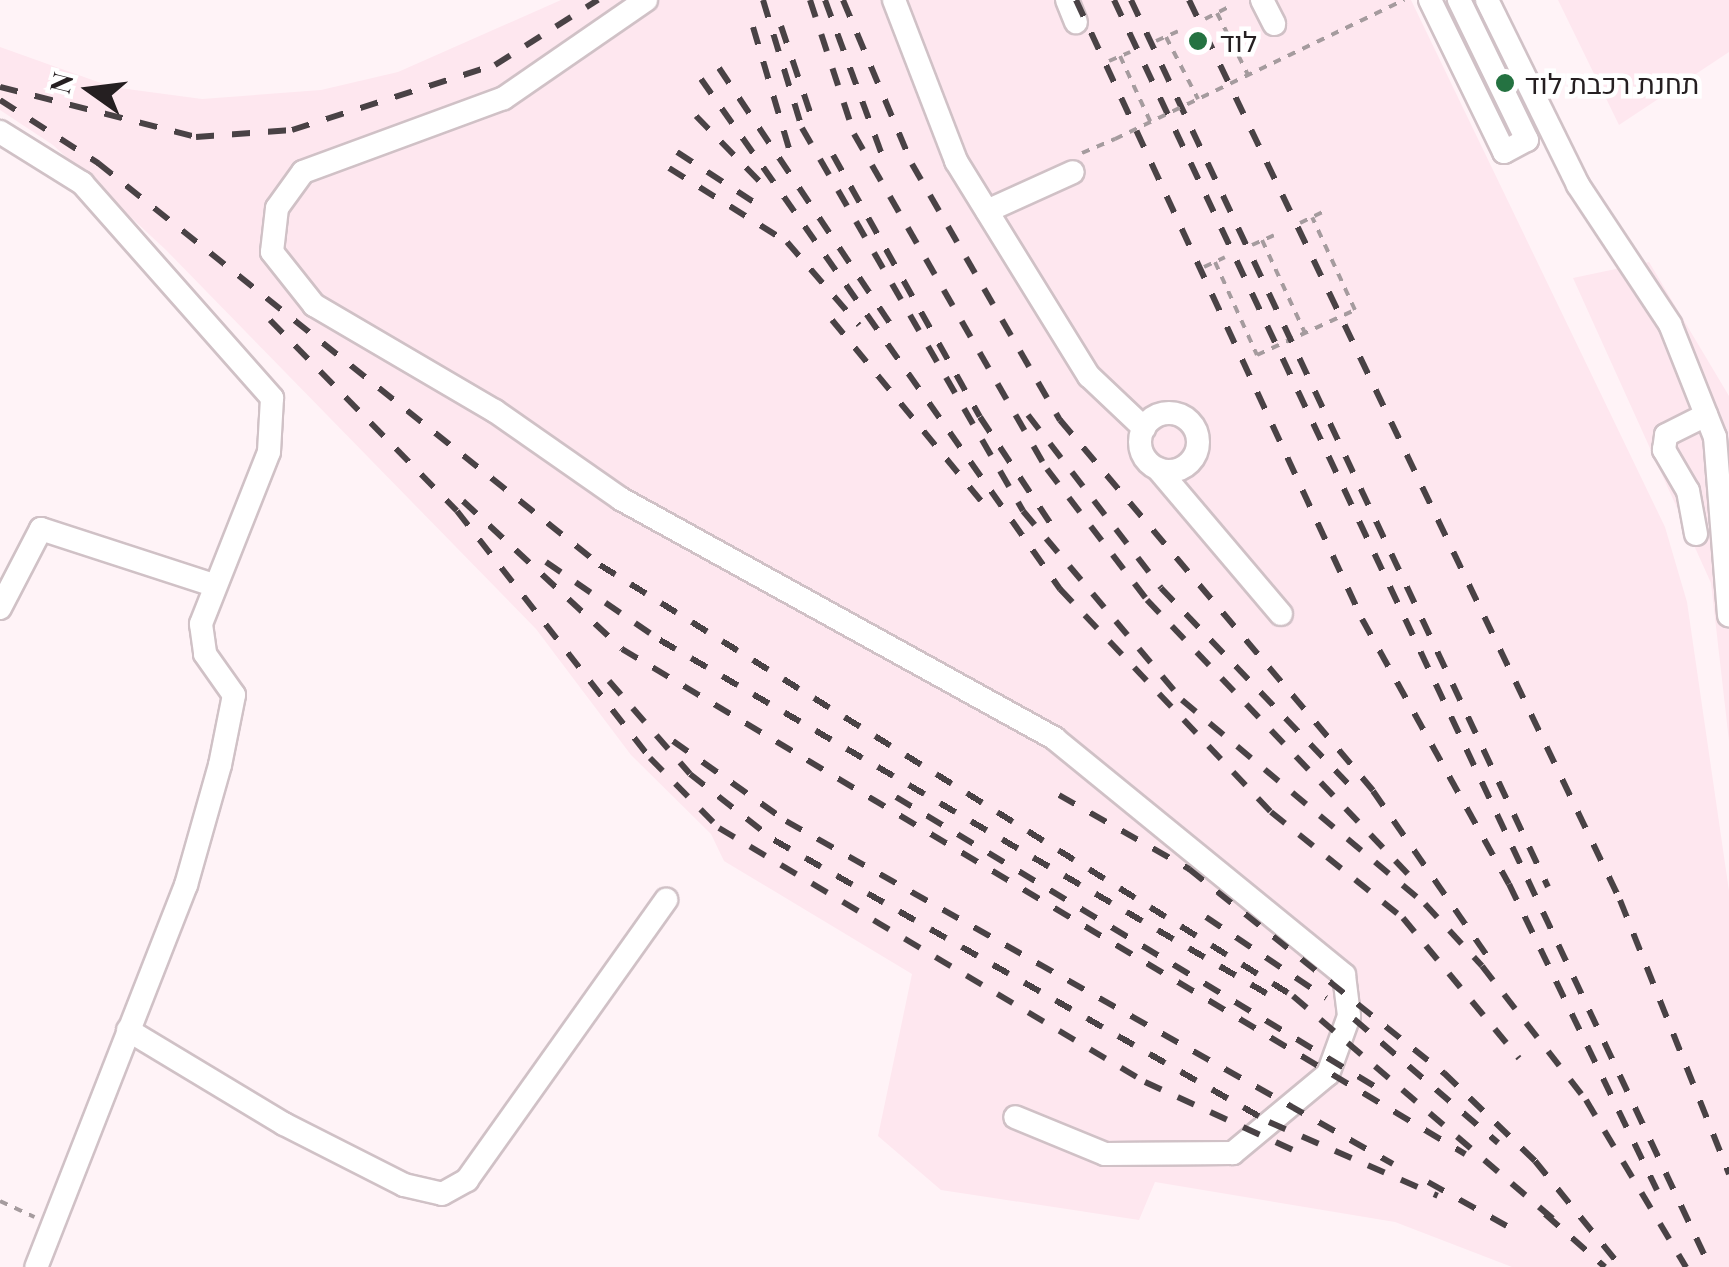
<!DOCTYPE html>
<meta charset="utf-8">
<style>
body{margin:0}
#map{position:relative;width:1729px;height:1267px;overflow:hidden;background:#fff3f7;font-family:"Playfair Display",Heebo,serif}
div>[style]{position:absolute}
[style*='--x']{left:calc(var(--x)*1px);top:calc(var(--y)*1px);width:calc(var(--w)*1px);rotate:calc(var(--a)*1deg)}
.built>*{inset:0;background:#fee7ef}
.path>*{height:4px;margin-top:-2px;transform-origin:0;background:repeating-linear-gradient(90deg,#a59b9e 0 8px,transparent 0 16px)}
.roads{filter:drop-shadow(2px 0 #d0c1c6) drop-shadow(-2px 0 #d0c1c6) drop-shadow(0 2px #d0c1c6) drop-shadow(0 -2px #d0c1c6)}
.minor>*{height:22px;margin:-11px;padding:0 11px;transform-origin:11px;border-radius:11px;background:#fff}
.minor>.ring{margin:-11px;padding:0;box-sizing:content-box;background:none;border:22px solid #fff;border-radius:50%}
.rail>*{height:6px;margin-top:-3px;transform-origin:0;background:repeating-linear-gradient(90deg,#494245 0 18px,transparent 0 36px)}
.path-bridge>*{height:4px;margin-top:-2px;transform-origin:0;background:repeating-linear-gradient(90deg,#a59b9e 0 8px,transparent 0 16px)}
.bridges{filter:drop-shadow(2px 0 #d0c1c6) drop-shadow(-2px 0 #d0c1c6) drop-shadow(0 2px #d0c1c6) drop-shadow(0 -2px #d0c1c6)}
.minor-bridge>*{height:22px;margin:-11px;padding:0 11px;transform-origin:11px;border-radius:11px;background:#fff}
.dots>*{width:28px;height:28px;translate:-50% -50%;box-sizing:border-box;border:5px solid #fff;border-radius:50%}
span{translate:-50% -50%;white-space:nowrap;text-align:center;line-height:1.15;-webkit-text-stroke:9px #fff;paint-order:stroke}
.poi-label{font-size:28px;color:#251f21}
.left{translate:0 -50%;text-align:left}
.north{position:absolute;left:40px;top:40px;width:100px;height:100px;-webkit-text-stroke:8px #fff;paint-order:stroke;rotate:284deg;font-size:28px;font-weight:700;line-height:40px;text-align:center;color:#251f21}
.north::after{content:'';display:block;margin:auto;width:35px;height:45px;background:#251f21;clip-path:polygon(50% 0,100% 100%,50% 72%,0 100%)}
</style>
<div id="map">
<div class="built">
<i style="clip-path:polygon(561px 0,1411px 0,1665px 527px,1687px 602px,1729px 891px,1729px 1267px,1512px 1267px,1395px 1222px,1155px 1182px,1139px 1220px,941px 1190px,878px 1136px,912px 974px,724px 861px,711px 834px,631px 755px,536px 629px,166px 250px,53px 145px,0 110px,0 47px,112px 87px,202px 99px,321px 90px,398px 72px)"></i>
<i style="clip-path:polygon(1558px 0,1729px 0,1729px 52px,1619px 125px)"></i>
<i style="clip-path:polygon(1649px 262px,1729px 396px,1729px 741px,1711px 583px,1573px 278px)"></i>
</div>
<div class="path">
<i style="--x:1217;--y:13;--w:69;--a:63.4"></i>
<i style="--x:1205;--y:19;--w:27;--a:-27"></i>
<i style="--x:1166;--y:37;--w:70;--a:62.7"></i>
<i style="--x:1156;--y:41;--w:24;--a:-24"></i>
<i style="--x:1120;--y:56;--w:72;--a:65.2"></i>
<i style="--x:1109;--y:61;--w:23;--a:-23"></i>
<i style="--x:1082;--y:153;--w:36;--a:-23"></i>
<i style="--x:1300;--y:223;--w:28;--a:-26"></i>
<i style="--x:1262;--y:240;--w:102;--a:65.2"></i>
<i style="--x:1252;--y:245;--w:24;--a:-24"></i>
<i style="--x:1215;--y:262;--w:102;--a:65.7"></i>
<i style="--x:1257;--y:355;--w:108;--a:-24.7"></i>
<i style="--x:1355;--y:310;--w:102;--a:-114.8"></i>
<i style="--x:1204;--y:267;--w:23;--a:-25"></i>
<i style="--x:0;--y:1201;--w:38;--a:25"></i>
</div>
<div class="roads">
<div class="minor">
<i style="--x:646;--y:0;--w:173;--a:145.4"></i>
<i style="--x:504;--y:98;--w:214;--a:159.8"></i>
<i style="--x:303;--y:172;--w:44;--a:125.8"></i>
<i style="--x:277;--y:208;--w:44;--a:96.5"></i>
<i style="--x:272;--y:252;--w:68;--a:51.6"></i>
<i style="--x:314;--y:305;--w:210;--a:30.4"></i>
<i style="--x:495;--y:411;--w:154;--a:34.9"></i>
<i style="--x:621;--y:499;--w:496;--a:28.9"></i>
<i style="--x:1055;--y:739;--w:373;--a:39.2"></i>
<i style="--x:1344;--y:975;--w:41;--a:83"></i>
<i style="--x:1349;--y:1016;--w:62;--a:109.9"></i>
<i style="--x:1328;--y:1074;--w:124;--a:140.3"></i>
<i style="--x:1233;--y:1153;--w:128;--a:179.6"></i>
<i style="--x:1105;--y:1154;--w:97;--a:-157.7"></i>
<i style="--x:894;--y:0;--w:173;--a:68.9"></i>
<i style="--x:956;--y:161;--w:253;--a:58.3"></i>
<i style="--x:1089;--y:376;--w:76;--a:43.4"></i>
<i style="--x:1067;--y:0;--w:24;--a:68"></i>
<i style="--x:1262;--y:0;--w:27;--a:63"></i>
<i style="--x:1487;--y:0;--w:206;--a:63.8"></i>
<i style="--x:1578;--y:185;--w:167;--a:56.5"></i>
<i style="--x:1670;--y:324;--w:122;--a:68.3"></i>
<i style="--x:1715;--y:437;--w:179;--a:85.5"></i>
<i style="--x:0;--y:132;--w:97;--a:31.9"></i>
<i style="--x:82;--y:183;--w:287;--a:48.5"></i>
<i style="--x:272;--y:398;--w:54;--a:93.2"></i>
<i style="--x:269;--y:452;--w:185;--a:111.6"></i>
<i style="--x:201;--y:624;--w:30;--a:82"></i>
<i style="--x:205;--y:654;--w:50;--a:54.7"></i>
<i style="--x:234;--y:695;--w:71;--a:101.3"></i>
<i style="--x:220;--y:765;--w:125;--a:105.8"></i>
<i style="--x:186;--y:885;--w:410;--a:111.4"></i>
<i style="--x:987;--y:211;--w:94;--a:-24.4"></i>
<i class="ring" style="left:1140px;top:413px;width:36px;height:36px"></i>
<i style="--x:1158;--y:469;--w:190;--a:49.7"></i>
<i style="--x:1696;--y:534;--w:44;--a:-100.5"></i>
<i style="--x:1688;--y:491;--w:48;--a:-120.3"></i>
<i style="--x:1664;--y:450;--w:15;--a:-82"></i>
<i style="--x:1666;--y:435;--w:45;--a:-26.6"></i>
<i style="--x:0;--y:608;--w:89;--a:-62.6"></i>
<i style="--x:41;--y:529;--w:178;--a:18"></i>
<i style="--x:128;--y:1030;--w:182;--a:31.1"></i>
<i style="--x:284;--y:1124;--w:135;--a:26.9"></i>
<i style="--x:404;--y:1185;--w:39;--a:13"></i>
<i style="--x:442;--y:1194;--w:29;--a:-29"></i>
<i style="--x:467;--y:1180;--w:344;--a:-54.6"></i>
</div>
</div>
<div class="rail">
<i style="--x:763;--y:0;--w:134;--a:73.1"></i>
<i style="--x:802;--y:128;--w:442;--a:60"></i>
<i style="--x:1023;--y:511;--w:247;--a:49.9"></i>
<i style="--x:1182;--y:700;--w:317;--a:40"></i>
<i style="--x:1425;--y:904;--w:84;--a:47.4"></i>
<i style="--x:1482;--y:966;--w:170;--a:52.2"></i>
<i style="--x:1586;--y:1100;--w:195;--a:59.1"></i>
<i style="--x:810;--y:0;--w:141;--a:71.8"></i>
<i style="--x:854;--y:134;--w:387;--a:60.1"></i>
<i style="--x:1047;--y:469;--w:165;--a:52.6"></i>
<i style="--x:1147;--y:600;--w:381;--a:46.4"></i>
<i style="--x:825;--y:0;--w:174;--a:69.8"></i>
<i style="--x:843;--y:0;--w:178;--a:67.2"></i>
<i style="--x:912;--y:164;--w:296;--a:60"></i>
<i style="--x:1060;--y:420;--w:485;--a:49.8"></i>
<i style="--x:1373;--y:791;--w:206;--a:55.3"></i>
<i style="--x:1076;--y:0;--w:682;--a:65.2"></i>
<i style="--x:1362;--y:619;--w:303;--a:61"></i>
<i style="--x:1509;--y:884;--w:340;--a:64.2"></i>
<i style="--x:1114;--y:0;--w:1400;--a:64.81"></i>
<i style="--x:1131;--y:0;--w:980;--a:64.82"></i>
<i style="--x:1189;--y:0;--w:998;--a:64.41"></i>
<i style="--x:1620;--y:900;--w:295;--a:68.3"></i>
<i style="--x:781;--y:26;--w:94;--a:71.4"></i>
<i style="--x:753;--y:27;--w:130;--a:73.5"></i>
<i style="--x:719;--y:68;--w:320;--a:56.2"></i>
<i style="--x:701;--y:79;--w:624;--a:54.86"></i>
<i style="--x:1060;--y:589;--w:307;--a:46.6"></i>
<i style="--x:1271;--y:812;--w:169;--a:38.8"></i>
<i style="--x:1403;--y:918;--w:182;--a:50.4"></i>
<i style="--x:0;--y:87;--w:202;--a:14.3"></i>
<i style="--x:196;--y:137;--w:96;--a:-4.2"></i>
<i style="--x:292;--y:130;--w:213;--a:-17.8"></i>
<i style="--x:495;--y:65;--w:122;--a:-32.3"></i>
<i style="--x:0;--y:100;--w:117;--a:32.7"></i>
<i style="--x:98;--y:163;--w:643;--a:38.69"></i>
<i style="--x:600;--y:565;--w:816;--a:31.88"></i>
<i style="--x:1293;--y:996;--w:344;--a:40.6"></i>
<i style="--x:696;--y:116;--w:99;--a:45.8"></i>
<i style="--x:677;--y:152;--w:103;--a:33.1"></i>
<i style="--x:833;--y:155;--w:300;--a:60.7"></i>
<i style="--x:980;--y:417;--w:134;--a:56.5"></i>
<i style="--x:669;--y:168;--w:139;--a:32.1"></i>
<i style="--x:787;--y:242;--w:110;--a:49.1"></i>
<i style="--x:270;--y:320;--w:267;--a:45.6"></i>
<i style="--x:457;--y:511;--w:313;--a:52"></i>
<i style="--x:650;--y:758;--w:98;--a:45.4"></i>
<i style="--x:719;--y:828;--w:496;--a:30.8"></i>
<i style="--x:1145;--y:1082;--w:179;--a:24.7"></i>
<i style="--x:832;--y:320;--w:234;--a:50.5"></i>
<i style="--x:1028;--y:415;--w:218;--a:52.4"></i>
<i style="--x:1161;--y:588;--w:286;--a:46.3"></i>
<i style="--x:463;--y:501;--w:217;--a:42.9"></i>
<i style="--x:622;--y:649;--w:983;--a:30.92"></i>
<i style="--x:546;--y:562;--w:138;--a:34.4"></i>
<i style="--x:660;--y:640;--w:707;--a:30.23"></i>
<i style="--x:609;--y:681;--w:123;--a:48.9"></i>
<i style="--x:690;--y:774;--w:107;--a:38.2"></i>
<i style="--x:774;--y:840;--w:570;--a:29.67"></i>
<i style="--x:1269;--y:1122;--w:184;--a:23.6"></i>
<i style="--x:673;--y:741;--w:138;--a:35.3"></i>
<i style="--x:786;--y:821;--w:697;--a:29.47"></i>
<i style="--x:1059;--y:795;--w:150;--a:29.6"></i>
<i style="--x:1189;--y:869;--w:327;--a:38.7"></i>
<i style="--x:1444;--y:1073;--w:127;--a:44"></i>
<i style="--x:1535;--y:1161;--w:136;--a:50.9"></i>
<i style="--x:896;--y:797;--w:570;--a:31.15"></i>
<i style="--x:1206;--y:917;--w:145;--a:34"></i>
<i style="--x:1354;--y:1019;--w:190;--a:40.7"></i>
<i style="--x:1428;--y:1182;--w:90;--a:29.1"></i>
<i style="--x:1545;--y:1214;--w:80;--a:41.5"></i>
</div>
<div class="path-bridge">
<i style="--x:1115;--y:139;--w:321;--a:-25.7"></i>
</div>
<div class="bridges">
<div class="minor-bridge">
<i style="--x:1430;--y:0;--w:169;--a:64"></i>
<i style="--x:1504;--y:152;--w:26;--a:-28"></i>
<i style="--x:1527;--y:140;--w:156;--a:-115.9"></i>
</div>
</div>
<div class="dots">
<i style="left:1198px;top:41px;background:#247241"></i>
<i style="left:1505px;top:83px;background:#247241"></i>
</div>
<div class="poi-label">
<span class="left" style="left:1220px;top:41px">לוד</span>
<span class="left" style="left:1525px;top:83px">תחנת רכבת לוד</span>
</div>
<div class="north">N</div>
</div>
